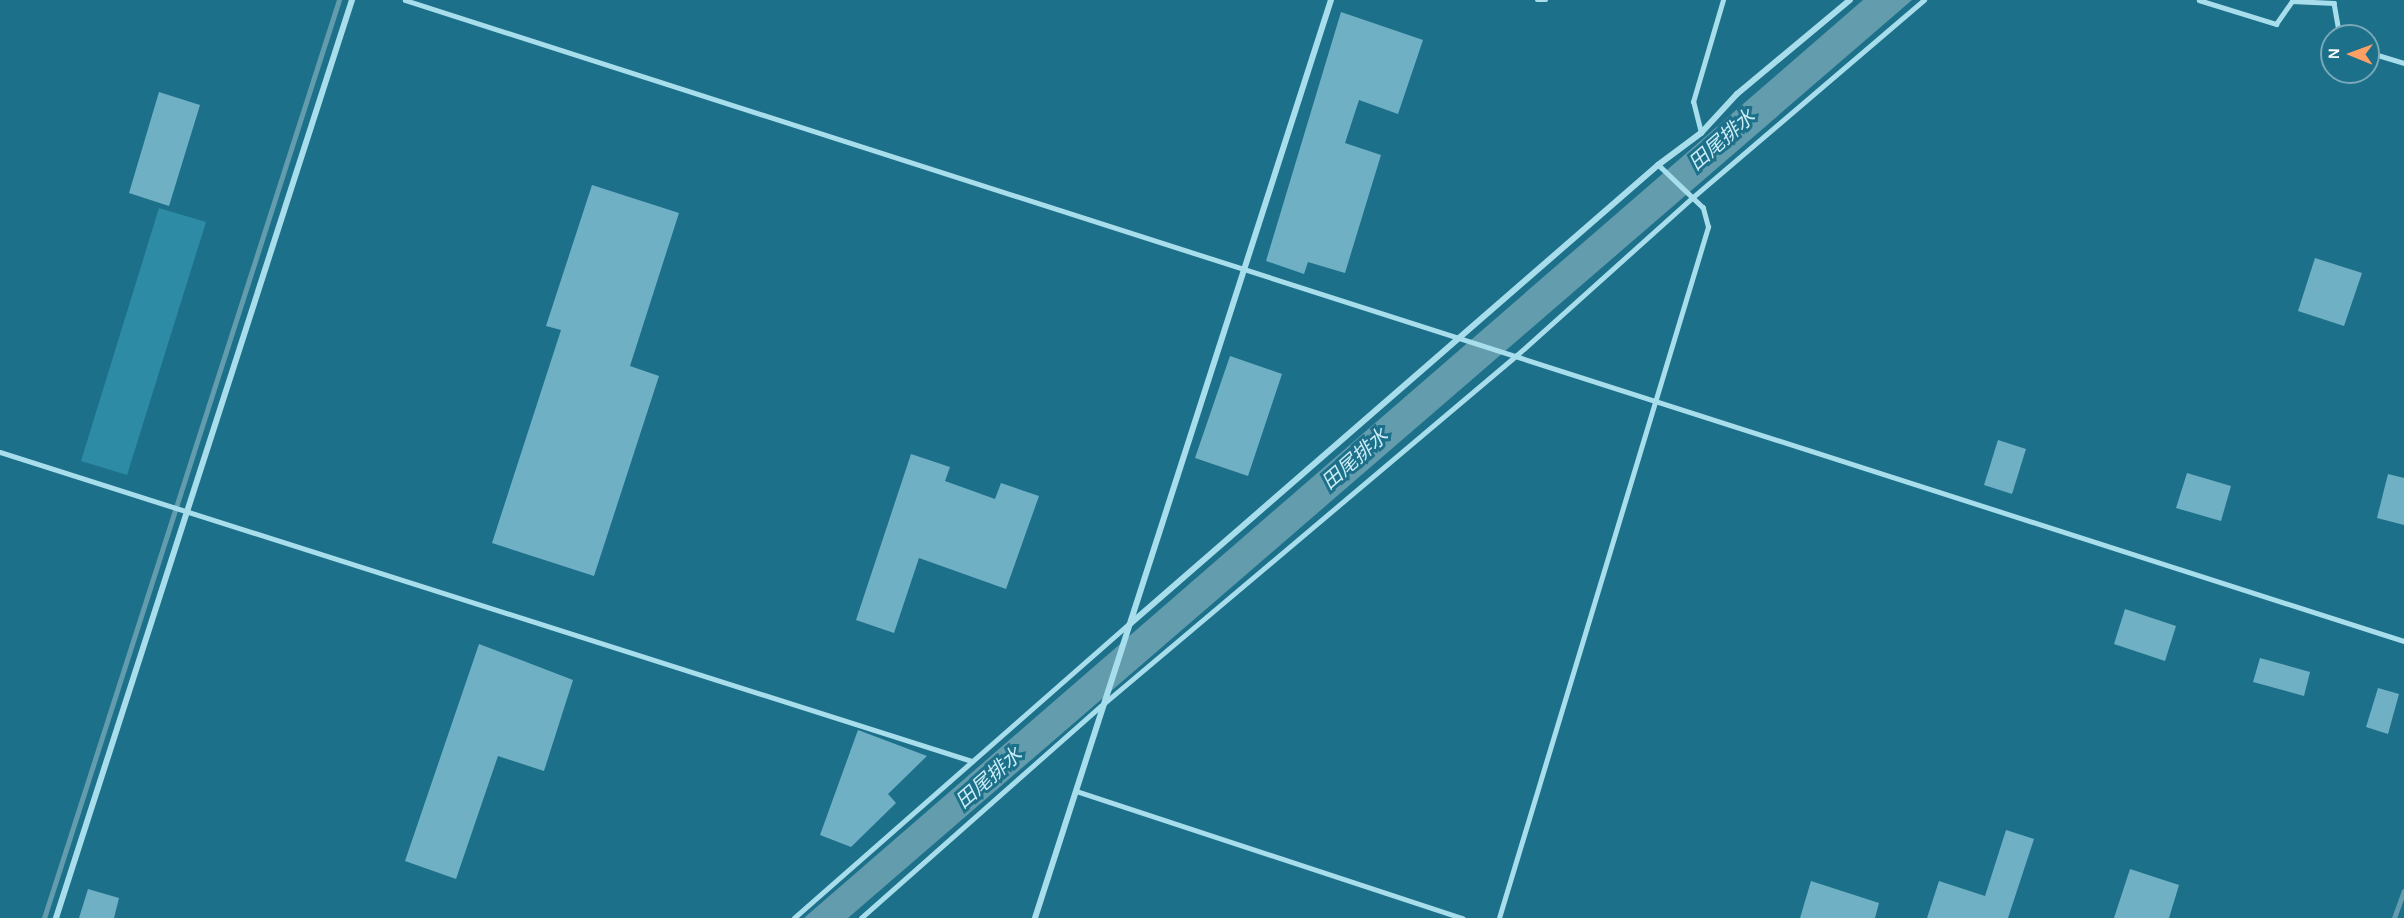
<!DOCTYPE html>
<meta charset="utf-8">
<style>
body{margin:0}
#map{position:relative;width:2404px;height:918px;overflow:hidden;background:#1d708a;font-family:Karla,"Noto Sans TC",sans-serif}
div>[style]{position:absolute}
[style*='--x']{left:calc(var(--x)*1px);top:calc(var(--y)*1px);width:calc(var(--w)*1px);rotate:calc(var(--a)*1deg)}
.green>*{inset:0;background:#2d8ba6}
.water>*{inset:0;background:#639cad}
.stream>*{height:5px;margin:-2.5px;padding:0 2.5px;transform-origin:2.5px;border-radius:2.5px;background:#639cad}
.building>*{inset:0;background:#70b0c4}
.lane>*{height:4.5px;margin:-2.25px;padding:0 2.25px;transform-origin:2.25px;border-radius:2.25px;background:#a8ddec}
.street>*{height:6px;margin:-3px;padding:0 3px;transform-origin:3px;border-radius:3px;background:#a8ddec}
span{translate:-50% -50%;white-space:nowrap;text-align:center;line-height:1.15;-webkit-text-stroke:6px #1d708a;paint-order:stroke}
.water-label{font-size:20px;color:#caedf7;font-style:italic}
.north{position:absolute;left:2320px;top:24px;width:60px;height:60px;box-sizing:border-box;background:#1d708a;border:2px solid #77a9b9;border-radius:50%;rotate:271deg;font-size:16px;font-weight:700;line-height:24px;text-align:center;color:#fff}
.north::after{content:'';display:block;margin:auto;width:21px;height:27px;background:#fca066;clip-path:polygon(50% 0,100% 100%,50% 72%,0 100%)}
</style>
<div id="map">
<div class="green">
<i style="clip-path:polygon(159px 208px,206px 222px,127px 475px,81px 461px)"></i>
</div>
<div class="water">
<i style="clip-path:polygon(1863px 0,1912px 0,848px 918px,804px 918px)"></i>
</div>
<div class="stream">
<i style="--x:44;--y:918;--w:964;--a:-72.19"></i>
<i style="--x:2394;--y:918;--w:29;--a:-70"></i>
</div>
<div class="building">
<i style="clip-path:polygon(1341px 12px,1423px 40px,1398px 114px,1359px 100px,1345px 143px,1381px 155px,1345px 273px,1308px 262px,1304px 274px,1266px 261px)"></i>
<i style="clip-path:polygon(159px 92px,200px 105px,169px 206px,129px 193px)"></i>
<i style="clip-path:polygon(592px 185px,679px 213px,630px 366px,659px 376px,594px 576px,492px 543px,561px 330px,546px 326px)"></i>
<i style="clip-path:polygon(2315px 258px,2362px 273px,2344px 326px,2298px 311px)"></i>
<i style="clip-path:polygon(1230px 356px,1282px 374px,1248px 476px,1195px 458px)"></i>
<i style="clip-path:polygon(1998px 440px,2026px 449px,2012px 494px,1984px 485px)"></i>
<i style="clip-path:polygon(911px 454px,950px 467px,945px 481px,995px 499px,1001px 483px,1039px 496px,1006px 589px,919px 558px,894px 633px,856px 620px)"></i>
<i style="clip-path:polygon(2187px 473px,2231px 486px,2221px 521px,2176px 508px)"></i>
<i style="clip-path:polygon(2388px 474px,2404px 478px,2404px 525px,2377px 518px)"></i>
<i style="clip-path:polygon(2125px 609px,2176px 626px,2165px 661px,2114px 644px)"></i>
<i style="clip-path:polygon(479px 644px,573px 680px,544px 771px,498px 756px,456px 879px,405px 861px)"></i>
<i style="clip-path:polygon(2260px 658px,2310px 672px,2304px 696px,2253px 682px)"></i>
<i style="clip-path:polygon(2378px 688px,2399px 694px,2388px 734px,2366px 727px)"></i>
<i style="clip-path:polygon(858px 730px,927px 756px,888px 794px,896px 803px,851px 847px,820px 835px)"></i>
<i style="clip-path:polygon(2006px 830px,2034px 839px,2008px 918px,1927px 918px,1939px 881px,1985px 896px)"></i>
<i style="clip-path:polygon(2130px 869px,2179px 885px,2169px 918px,2114px 918px)"></i>
<i style="clip-path:polygon(1811px 881px,1879px 903px,1875px 918px,1800px 918px)"></i>
<i style="clip-path:polygon(88px 889px,119px 898px,114px 918px,79px 918px)"></i>
</div>
<div class="lane">
<i style="--x:405;--y:0;--w:2099;--a:17.78"></i>
<i style="--x:1537;--y:0;--w:9;--a:0"></i>
<i style="--x:2199;--y:0;--w:81;--a:17.3"></i>
<i style="--x:2276;--y:24;--w:28;--a:-55"></i>
<i style="--x:2292;--y:1;--w:42;--a:2.7"></i>
<i style="--x:2334;--y:3;--w:34;--a:80"></i>
<i style="--x:2368;--y:52;--w:38;--a:17"></i>
<i style="--x:1701;--y:133;--w:32;--a:-104"></i>
<i style="--x:1693;--y:102;--w:106;--a:-73.6"></i>
<i style="--x:0;--y:452;--w:1020;--a:17.64"></i>
<i style="--x:1076;--y:791;--w:407;--a:18.2"></i>
<i style="--x:794;--y:918;--w:444;--a:-41.3"></i>
<i style="--x:861;--y:918;--w:320;--a:-41.5"></i>
<i style="--x:1101;--y:706;--w:544;--a:-40.16"></i>
<i style="--x:1517;--y:355;--w:235;--a:-41.9"></i>
<i style="--x:1692;--y:198;--w:305;--a:-40.5"></i>
<i style="--x:1499;--y:918;--w:722;--a:-73.17"></i>
<i style="--x:1708;--y:227;--w:20;--a:-105"></i>
<i style="--x:1703;--y:208;--w:62;--a:-136.3"></i>
</div>
<div class="street">
<i style="--x:1130;--y:624;--w:700;--a:-41"></i>
<i style="--x:1658;--y:165;--w:54;--a:-36.7"></i>
<i style="--x:1701;--y:133;--w:53;--a:-47.3"></i>
<i style="--x:1737;--y:94;--w:147;--a:-39.8"></i>
<i style="--x:56;--y:918;--w:965;--a:-72.13"></i>
<i style="--x:1035;--y:918;--w:965;--a:-72.13"></i>
</div>
<div class="water-label">
<span style="left:1722px;top:140px;rotate:-41deg">田尾排水</span>
<span style="left:1355px;top:459px;rotate:-41deg">田尾排水</span>
<span style="left:989px;top:778px;rotate:-41deg">田尾排水</span>
</div>
<div class="north">N</div>
</div>
